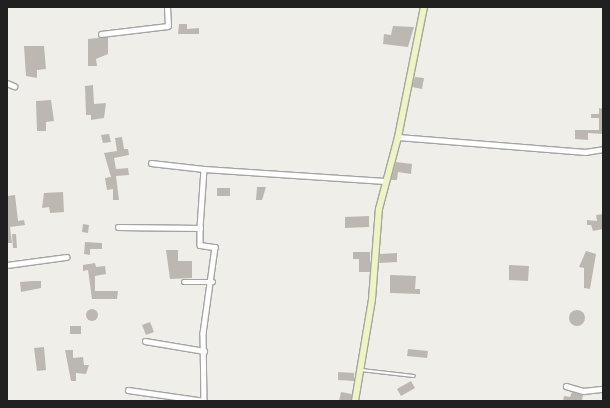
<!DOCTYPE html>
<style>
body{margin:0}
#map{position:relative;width:610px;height:408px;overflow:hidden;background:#f0eee8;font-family:"Noto Sans",sans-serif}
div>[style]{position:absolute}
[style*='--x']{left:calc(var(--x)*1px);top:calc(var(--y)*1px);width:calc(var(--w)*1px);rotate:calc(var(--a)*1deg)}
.building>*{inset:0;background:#bdb7b1}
.round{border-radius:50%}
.roads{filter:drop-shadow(1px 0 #a4a4a4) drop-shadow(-1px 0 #a4a4a4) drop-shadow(0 1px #a4a4a4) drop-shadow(0 -1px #a4a4a4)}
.lane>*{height:2px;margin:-1px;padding:0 1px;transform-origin:1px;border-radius:1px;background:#fff}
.street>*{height:4.5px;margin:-2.25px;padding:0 2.25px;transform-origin:2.25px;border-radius:2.25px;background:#fff}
.secondary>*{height:6px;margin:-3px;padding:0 3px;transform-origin:3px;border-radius:3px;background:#eef4c2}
span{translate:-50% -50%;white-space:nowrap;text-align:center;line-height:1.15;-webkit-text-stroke:4px #fff;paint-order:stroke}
.frame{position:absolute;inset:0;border:8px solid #202020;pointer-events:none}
</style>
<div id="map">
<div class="building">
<i style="clip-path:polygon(179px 24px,187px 24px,187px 29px,199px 28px,199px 34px,178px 34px)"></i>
<i style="clip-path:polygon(393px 26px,414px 27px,408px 47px,383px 44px,384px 34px,391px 35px)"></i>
<i style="clip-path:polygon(108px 37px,108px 54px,96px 59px,97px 66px,88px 66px,88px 39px)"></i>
<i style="clip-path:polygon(24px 46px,44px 46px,46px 69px,37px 70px,37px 78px,26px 76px)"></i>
<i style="clip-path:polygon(415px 77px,424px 78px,422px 89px,412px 87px)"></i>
<i style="clip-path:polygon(93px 85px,94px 104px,106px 103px,104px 118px,91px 120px,91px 115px,86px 115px,85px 86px)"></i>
<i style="clip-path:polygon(51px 100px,54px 121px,46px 122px,46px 131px,37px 131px,36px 101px)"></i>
<i style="clip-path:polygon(599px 108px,603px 109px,603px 134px,588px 133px,588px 140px,575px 139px,575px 130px,599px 130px,599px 118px,591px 118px,591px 114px,599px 114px)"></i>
<i style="clip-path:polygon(109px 134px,111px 142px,103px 143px,101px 135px)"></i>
<i style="clip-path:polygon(122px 137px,124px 149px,128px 149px,129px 155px,114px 158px,116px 169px,128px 168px,129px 175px,116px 176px,119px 200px,113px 200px,113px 189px,107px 190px,105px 178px,111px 177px,104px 153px,117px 151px,115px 138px)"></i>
<i style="clip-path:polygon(396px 162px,412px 164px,411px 174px,398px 172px,397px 180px,391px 180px)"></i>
<i style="clip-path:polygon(257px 187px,266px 187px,262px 200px,256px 200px)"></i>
<i style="clip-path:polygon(217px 188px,230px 188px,230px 196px,217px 196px)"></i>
<i style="clip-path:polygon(63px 192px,64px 212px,50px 213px,49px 207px,42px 208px,44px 193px)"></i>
<i style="clip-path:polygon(15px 195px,18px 221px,24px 220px,25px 225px,10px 227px,12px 243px,7px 243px,7px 196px)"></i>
<i style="clip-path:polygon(603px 214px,603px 229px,593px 231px,591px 225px,587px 225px,587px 220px,597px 221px,596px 215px)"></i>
<i style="clip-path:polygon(369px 216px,369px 227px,345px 228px,345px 217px)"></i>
<i style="clip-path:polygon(83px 224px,89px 225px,88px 233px,82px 232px)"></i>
<i style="clip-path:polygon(12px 234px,16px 234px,17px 248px,13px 248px)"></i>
<i style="clip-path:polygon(85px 242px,102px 243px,102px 249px,90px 249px,90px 255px,84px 254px)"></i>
<i style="clip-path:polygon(166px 250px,178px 250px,178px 261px,192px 261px,192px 278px,170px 279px)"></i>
<i style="clip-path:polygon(586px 251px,596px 254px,590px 289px,584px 288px,584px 268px,579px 267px)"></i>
<i style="clip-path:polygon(353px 252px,370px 252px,370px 272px,359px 272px,359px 259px,353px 259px)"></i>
<i style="clip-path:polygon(397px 253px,397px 262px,379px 263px,380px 254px)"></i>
<i style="clip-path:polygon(95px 263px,96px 267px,105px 266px,106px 274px,95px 276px,95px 291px,118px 291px,117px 299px,92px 299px,88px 270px,83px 271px,83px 265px)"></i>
<i style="clip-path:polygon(509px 265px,529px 266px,528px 281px,509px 280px)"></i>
<i style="clip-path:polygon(390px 275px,416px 276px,415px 289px,420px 289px,420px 294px,390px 293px)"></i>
<i style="clip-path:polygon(32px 281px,41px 281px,41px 288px,21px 292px,20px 282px)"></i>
<i class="round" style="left:86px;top:309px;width:12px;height:12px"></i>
<i class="round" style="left:569px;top:310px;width:16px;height:16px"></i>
<i style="clip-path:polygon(150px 322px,154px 332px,146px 335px,142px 325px)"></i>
<i style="clip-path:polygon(70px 326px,81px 326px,81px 334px,70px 334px)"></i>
<i style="clip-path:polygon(44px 347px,46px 370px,37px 371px,34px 348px)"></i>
<i style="clip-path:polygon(408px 349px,428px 351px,427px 358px,407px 356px)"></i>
<i style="clip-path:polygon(65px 350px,73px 350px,73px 358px,83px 357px,84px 365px,89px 365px,86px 374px,76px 373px,76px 381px,71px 381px)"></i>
<i style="clip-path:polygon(338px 372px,354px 373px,354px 381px,338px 380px)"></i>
<i style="clip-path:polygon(411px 381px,415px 388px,401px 396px,397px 389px)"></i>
<i style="clip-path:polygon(341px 392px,352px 394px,351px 401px,339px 401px)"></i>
<i style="clip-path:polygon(572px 392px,583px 395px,582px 401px,563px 401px,564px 396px,570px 397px)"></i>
</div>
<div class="roads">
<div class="lane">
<i style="--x:361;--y:370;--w:53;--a:6.5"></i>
</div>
<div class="street">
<i style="--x:101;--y:34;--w:67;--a:-6.8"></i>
<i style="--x:168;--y:26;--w:19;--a:-93"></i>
<i style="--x:7;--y:83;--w:8;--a:23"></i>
<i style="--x:398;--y:137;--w:188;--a:4.6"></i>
<i style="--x:585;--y:152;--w:18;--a:-9"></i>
<i style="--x:151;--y:163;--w:53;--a:6.5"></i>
<i style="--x:204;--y:169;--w:59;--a:93.9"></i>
<i style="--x:204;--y:169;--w:181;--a:3.8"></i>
<i style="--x:118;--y:227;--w:82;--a:0.7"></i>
<i style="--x:200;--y:228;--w:17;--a:90"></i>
<i style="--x:200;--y:245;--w:15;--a:8"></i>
<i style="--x:215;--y:247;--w:87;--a:97.9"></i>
<i style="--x:203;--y:333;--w:68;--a:89.2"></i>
<i style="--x:7;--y:265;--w:60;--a:-7.7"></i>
<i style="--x:184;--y:282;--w:29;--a:0"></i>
<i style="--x:145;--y:341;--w:60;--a:9.6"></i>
<i style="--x:566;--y:386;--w:18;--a:16"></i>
<i style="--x:583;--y:391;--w:20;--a:-6"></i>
<i style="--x:128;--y:390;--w:77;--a:8.2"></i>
</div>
<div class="secondary">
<i style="--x:355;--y:401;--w:103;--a:-80.5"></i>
<i style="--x:372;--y:299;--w:90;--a:-85.6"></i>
<i style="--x:379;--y:209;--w:74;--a:-75.2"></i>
<i style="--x:398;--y:137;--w:133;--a:-78.7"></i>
</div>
</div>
<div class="frame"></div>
</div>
